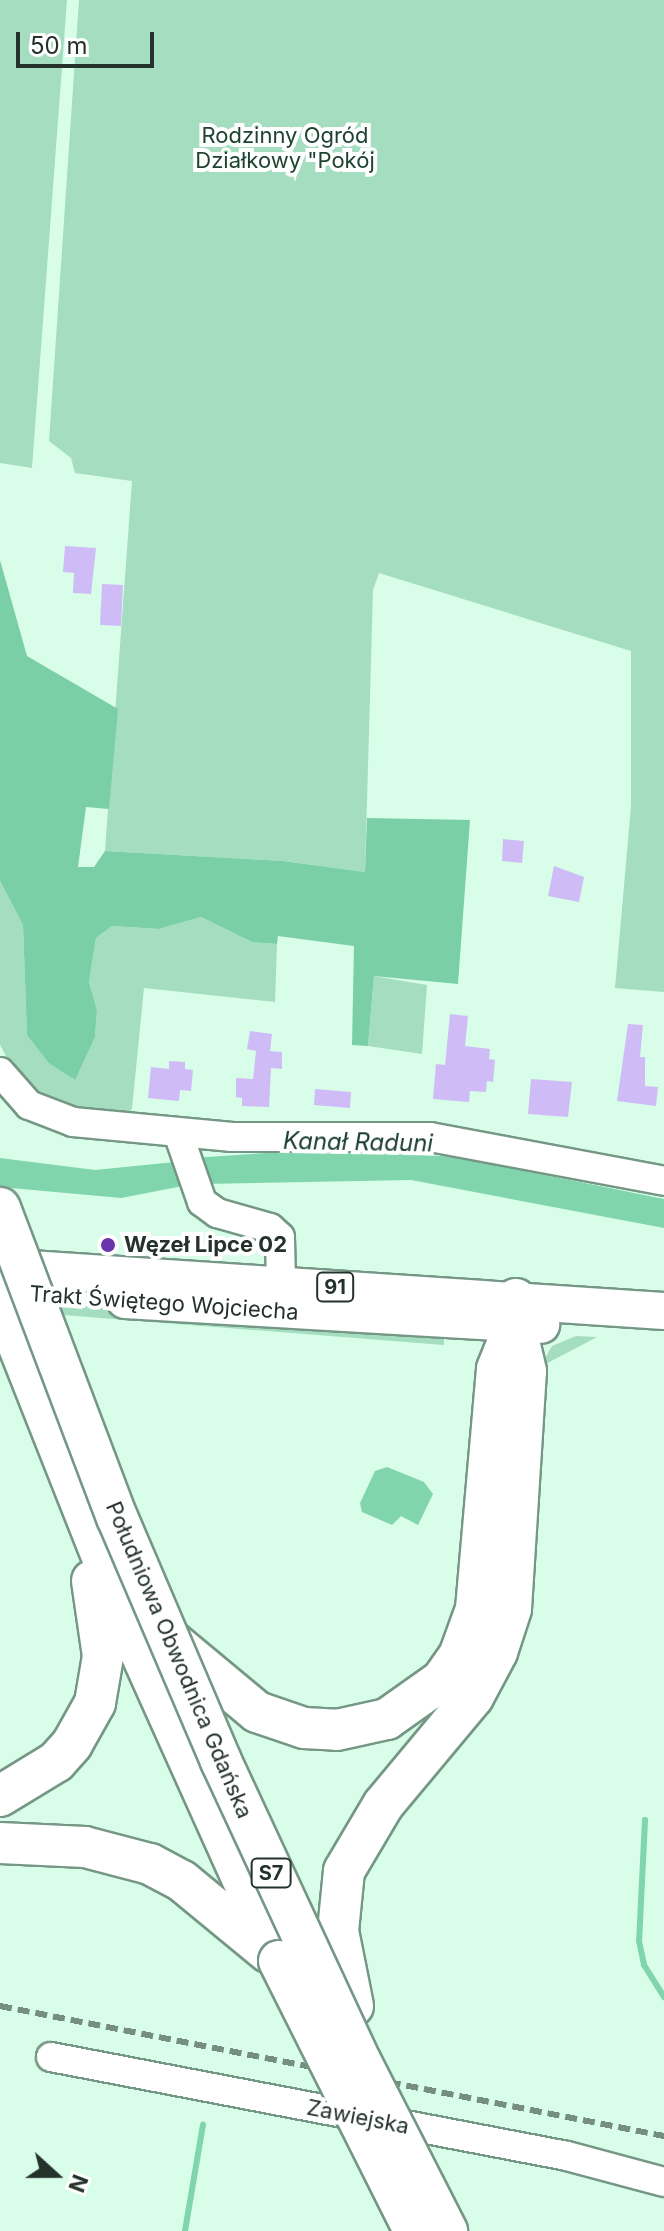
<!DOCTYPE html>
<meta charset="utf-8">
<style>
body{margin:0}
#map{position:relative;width:664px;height:2231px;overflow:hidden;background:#d8fde9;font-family:Inter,sans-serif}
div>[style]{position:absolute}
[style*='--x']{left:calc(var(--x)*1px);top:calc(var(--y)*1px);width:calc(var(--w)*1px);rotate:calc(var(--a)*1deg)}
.green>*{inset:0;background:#a5ddc0}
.forest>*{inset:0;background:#7bcfa6}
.water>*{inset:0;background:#81d5ac}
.stream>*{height:6px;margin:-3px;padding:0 3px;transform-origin:3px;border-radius:3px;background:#81d5ac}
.building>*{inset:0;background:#cfbcf6}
.roads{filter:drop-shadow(2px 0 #759785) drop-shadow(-2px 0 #759785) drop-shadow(0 2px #759785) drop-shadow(0 -2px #759785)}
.minor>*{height:28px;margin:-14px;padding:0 14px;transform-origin:14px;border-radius:14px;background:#fff}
.major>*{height:36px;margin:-18px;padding:0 18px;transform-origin:18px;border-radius:18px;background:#fff}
.highway>*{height:40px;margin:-20px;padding:0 20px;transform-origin:20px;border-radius:20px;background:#fff}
.rail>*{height:6px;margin-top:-3px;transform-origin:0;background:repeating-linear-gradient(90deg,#758e81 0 12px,transparent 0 18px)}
.bridges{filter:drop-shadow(2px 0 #759785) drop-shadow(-2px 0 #759785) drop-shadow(0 2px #759785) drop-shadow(0 -2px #759785)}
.highway-bridge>*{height:40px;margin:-20px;padding:0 20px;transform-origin:20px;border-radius:20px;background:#fff}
.dots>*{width:22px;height:22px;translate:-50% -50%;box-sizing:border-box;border:4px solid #fff;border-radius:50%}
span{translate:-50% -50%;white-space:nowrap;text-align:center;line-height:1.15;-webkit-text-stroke:8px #fff;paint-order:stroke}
.shield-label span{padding:2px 6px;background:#fff;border:2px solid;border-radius:6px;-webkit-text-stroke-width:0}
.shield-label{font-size:20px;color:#24322b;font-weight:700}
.park-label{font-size:22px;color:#1e4332}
.poi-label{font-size:22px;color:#24322b;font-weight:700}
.left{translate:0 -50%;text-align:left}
.street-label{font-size:22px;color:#24322b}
.water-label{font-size:24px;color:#1c4130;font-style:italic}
.north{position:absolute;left:16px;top:2135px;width:80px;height:80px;-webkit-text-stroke:6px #fff;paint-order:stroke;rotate:111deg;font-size:22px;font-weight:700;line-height:32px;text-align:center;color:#24322b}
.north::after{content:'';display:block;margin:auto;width:28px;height:36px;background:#24322b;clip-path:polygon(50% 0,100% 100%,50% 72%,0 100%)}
.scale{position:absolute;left:16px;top:32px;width:138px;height:36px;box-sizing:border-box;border:4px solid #24322b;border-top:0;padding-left:10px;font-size:24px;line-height:28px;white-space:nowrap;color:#24322b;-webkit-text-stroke:6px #fff;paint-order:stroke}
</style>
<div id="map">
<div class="green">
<i style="clip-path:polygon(0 0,67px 0,32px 468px,0 463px)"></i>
<i style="clip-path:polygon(79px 0,664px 0,664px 992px,615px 988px,631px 806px,631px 651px,379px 573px,373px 590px,365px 872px,283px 861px,105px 851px,132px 481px,75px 473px,71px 458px,49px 441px)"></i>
<i style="clip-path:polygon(0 881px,23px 925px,27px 1035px,74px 1080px,95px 1037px,97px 1010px,89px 982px,96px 938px,112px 926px,159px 929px,201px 917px,252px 942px,277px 944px,275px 1002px,144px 988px,132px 1109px,124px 1119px,46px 1101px,21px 1083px,0 1045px)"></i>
<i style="clip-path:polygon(374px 976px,427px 985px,422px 1054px,368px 1046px)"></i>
<i style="clip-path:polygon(0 1301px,167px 1311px,297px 1328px,444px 1336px,444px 1345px,0 1310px)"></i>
<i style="clip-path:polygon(576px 1336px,597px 1337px,540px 1367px,552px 1346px)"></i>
</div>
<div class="forest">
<i style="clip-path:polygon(0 560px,27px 656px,118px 709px,109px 809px,86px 807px,78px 867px,94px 867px,105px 851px,283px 861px,365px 872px,367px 818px,470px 820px,458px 984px,374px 976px,368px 1046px,352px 1045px,354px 946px,278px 936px,277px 944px,252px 942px,201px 917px,159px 929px,112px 926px,96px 938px,89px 982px,97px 1010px,95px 1037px,75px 1080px,49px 1063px,27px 1035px,23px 925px,0 881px)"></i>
</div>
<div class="water">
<i style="clip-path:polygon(326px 1149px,456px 1157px,664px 1199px,664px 1228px,411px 1180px,201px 1184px,192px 1158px)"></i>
<i style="clip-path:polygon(0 1158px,95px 1170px,175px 1162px,183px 1186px,121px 1198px,0 1187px)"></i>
<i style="clip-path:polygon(387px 1467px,424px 1482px,433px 1494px,418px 1525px,401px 1516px,392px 1525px,362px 1512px,360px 1503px,375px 1471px)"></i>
</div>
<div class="stream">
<i style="--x:645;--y:1820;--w:121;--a:92.8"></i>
<i style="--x:639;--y:1941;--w:25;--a:78"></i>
<i style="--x:644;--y:1965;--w:38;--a:58"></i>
<i style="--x:185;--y:2231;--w:108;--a:-80.4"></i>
</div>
<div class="building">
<i style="clip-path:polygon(65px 546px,96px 548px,91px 594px,73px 593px,74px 573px,63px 572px)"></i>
<i style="clip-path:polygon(102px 584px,123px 585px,121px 626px,100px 625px)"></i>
<i style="clip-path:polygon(503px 839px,524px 841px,522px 863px,502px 861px)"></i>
<i style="clip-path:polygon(554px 866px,584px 877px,579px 902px,548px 896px)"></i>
<i style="clip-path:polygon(450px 1014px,468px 1016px,465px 1046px,490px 1049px,489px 1059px,495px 1060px,493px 1082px,487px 1081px,486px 1092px,470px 1091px,469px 1102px,433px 1099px,436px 1064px,445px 1065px)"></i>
<i style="clip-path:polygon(628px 1024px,643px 1025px,640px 1057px,645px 1057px,645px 1086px,658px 1087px,656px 1106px,617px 1101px)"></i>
<i style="clip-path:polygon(250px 1031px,272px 1034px,270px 1051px,282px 1052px,282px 1069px,271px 1068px,269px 1107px,242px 1106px,242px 1098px,236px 1097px,236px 1078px,253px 1079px,256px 1051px,247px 1049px)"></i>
<i style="clip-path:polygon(169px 1061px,185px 1062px,185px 1069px,193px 1070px,191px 1091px,180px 1090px,179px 1101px,148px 1098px,151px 1067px,169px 1069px)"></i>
<i style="clip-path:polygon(531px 1079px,572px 1082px,568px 1117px,528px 1114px)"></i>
<i style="clip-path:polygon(315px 1089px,351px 1092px,350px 1108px,314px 1105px)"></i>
</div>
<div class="roads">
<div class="minor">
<i style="--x:0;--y:1072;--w:44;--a:48.7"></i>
<i style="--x:29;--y:1105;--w:47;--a:21.1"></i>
<i style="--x:73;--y:1122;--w:160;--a:5.4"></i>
<i style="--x:232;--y:1137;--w:198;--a:0"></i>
<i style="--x:430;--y:1137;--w:238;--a:10.6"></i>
<i style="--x:178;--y:1133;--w:73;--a:70.8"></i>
<i style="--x:202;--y:1202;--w:19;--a:36"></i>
<i style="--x:217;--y:1213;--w:55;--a:15.8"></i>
<i style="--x:270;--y:1228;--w:13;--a:42"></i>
<i style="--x:280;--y:1237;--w:46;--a:88.8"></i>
<i style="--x:51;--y:2057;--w:525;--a:10.86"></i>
<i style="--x:567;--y:2156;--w:100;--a:15"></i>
</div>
<div class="major">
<i style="--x:0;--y:1267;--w:665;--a:3.79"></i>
<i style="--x:125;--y:1300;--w:417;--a:3.4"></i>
</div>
<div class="highway">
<i style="--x:0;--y:1299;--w:367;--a:68.4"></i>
<i style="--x:135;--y:1640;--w:352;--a:65.8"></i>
<i style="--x:167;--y:1637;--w:117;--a:39.8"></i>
<i style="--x:257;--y:1712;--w:50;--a:18.8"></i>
<i style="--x:304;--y:1728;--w:33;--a:3"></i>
<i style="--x:337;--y:1730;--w:51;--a:-12.4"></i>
<i style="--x:387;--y:1719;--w:67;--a:-35.3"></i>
<i style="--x:442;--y:1680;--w:29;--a:-55"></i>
<i style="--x:459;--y:1656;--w:50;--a:-70.1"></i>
<i style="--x:476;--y:1609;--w:241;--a:-85"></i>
<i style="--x:497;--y:1369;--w:48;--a:-68.2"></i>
<i style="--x:0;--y:1796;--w:66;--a:-31.3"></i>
<i style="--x:56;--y:1762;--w:24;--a:-48"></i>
<i style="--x:72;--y:1744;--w:47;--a:-60.7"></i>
<i style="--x:95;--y:1703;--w:48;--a:-80.3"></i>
<i style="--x:103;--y:1656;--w:76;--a:-98.3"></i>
<i style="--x:0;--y:1843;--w:85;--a:2.7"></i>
<i style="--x:85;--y:1847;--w:67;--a:14.7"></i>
<i style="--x:150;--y:1864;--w:36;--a:28"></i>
<i style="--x:182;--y:1881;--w:112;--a:39.5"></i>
<i style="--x:353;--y:2006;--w:76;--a:-101.3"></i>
<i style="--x:338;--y:1931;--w:60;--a:-84.3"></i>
<i style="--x:344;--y:1871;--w:77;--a:-59.4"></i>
<i style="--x:383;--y:1805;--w:141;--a:-50.2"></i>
<i style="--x:473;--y:1697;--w:51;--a:-61.9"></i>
<i style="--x:497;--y:1652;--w:45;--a:-72"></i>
<i style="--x:511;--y:1609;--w:238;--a:-86.4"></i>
<i style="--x:526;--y:1371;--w:48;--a:-103.2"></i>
<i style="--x:515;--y:1324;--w:25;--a:-88"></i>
</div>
</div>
<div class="rail">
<i style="--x:0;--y:2006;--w:677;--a:11.08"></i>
</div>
<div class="bridges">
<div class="highway-bridge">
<i style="--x:0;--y:1208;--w:330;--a:69.3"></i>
<i style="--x:117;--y:1517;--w:265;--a:66.9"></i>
<i style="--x:221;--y:1761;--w:332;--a:65.1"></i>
<i style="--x:361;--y:2062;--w:190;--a:63"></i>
<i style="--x:279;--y:1961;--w:302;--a:63.4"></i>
</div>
</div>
<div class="dots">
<i style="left:108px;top:1245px;background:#6a35ac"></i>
</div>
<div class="shield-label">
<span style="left:335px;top:1287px">91</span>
<span style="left:271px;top:1873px">S7</span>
</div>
<div class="park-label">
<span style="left:285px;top:148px">Rodzinny Ogród<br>Działkowy "Pokój</span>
</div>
<div class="poi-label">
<span class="left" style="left:124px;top:1245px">Węzeł Lipce 02</span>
</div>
<div class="street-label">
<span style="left:164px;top:1303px;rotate:4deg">Trakt Świętego Wojciecha</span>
<span style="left:179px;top:1660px;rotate:67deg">Południowa Obwodnica Gdańska</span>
<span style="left:358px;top:2117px;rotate:11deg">Zawiejska</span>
</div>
<div class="water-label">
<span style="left:358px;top:1142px;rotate:1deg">Kanał Raduni</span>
</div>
<div class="north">N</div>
<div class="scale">50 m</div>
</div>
